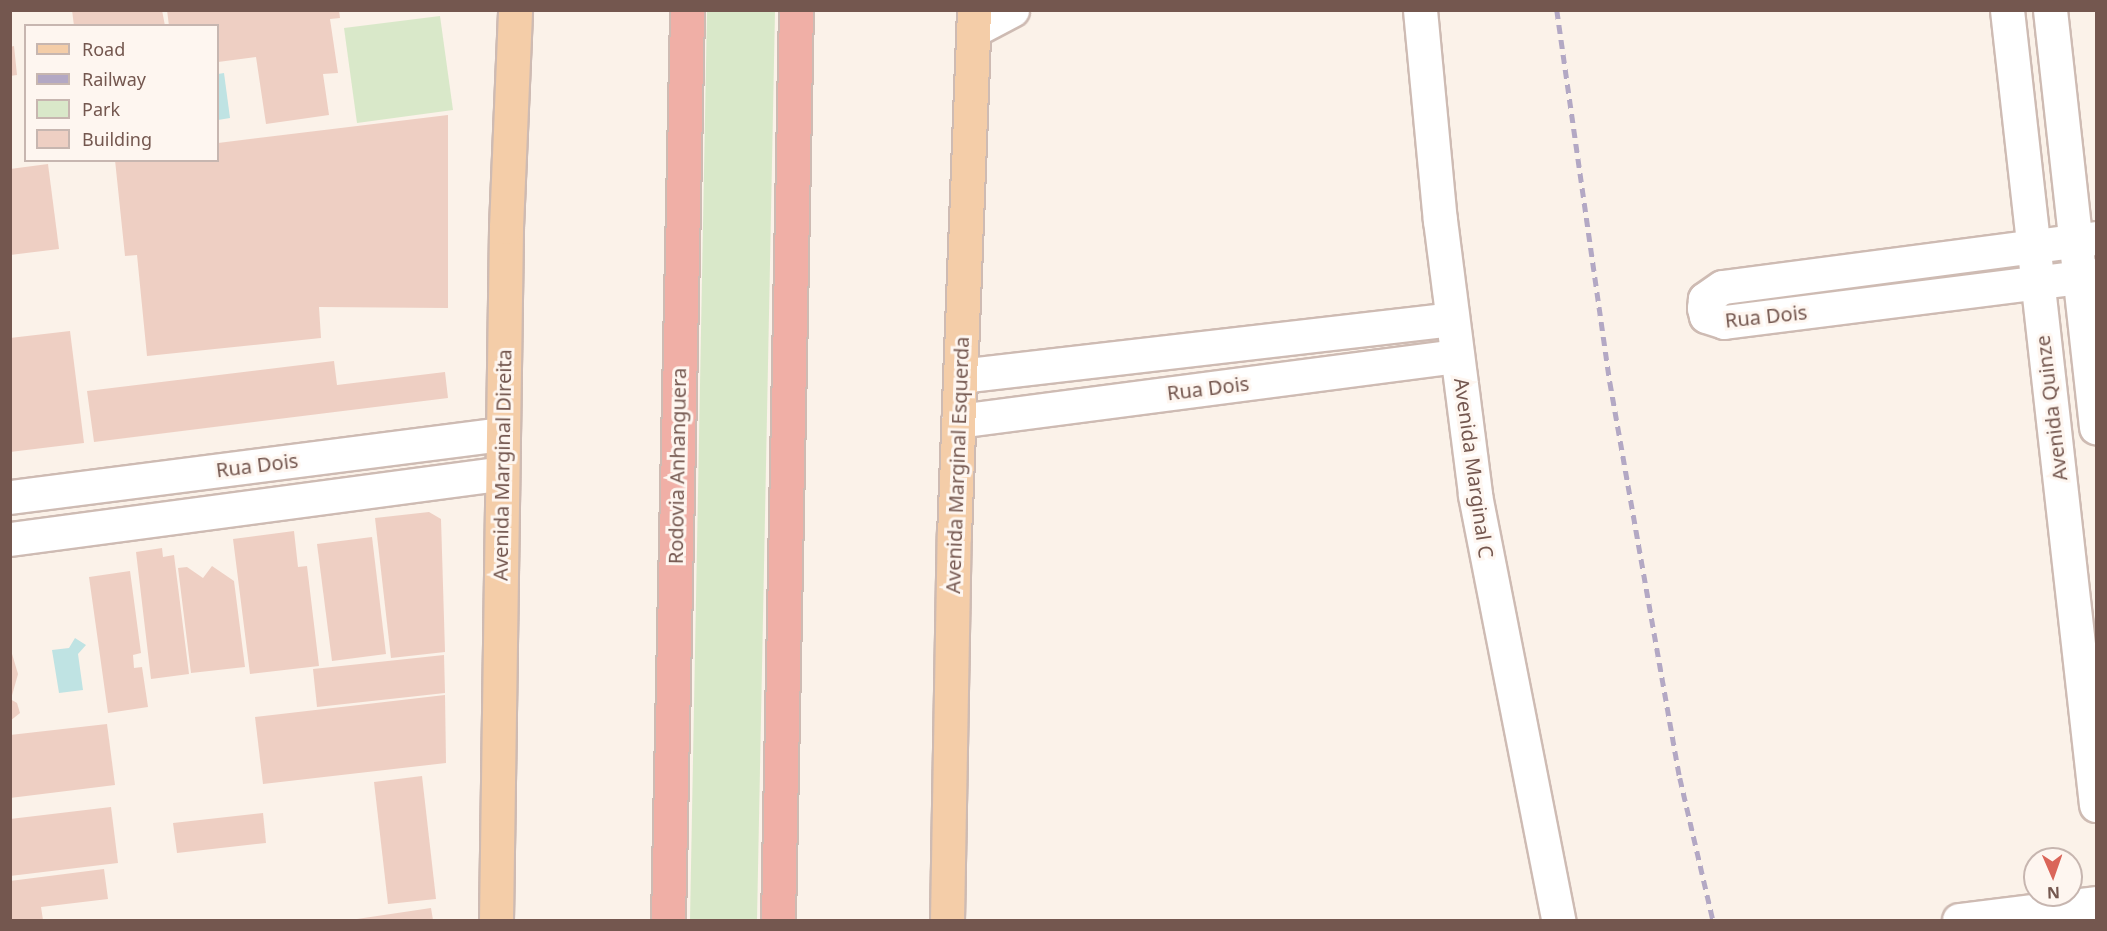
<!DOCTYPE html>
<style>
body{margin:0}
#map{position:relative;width:2107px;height:931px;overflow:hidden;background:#fbf2e9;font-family:"Noto Sans",sans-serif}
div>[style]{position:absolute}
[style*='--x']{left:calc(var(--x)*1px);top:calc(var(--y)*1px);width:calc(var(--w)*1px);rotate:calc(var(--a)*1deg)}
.green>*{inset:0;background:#d9e8c9}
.water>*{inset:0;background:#bfe3e3}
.building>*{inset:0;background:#eecfc3}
.roads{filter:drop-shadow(2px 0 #cebbb3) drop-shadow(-2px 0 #cebbb3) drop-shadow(0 2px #cebbb3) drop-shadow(0 -2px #cebbb3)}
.minor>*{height:33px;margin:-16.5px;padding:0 16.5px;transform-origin:16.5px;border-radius:16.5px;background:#fff}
.major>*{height:33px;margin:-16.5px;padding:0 16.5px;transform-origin:16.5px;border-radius:16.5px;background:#f4cda8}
.highway>*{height:33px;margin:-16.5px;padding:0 16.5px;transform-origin:16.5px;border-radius:16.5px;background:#f0afa6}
.rail>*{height:4.5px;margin-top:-2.25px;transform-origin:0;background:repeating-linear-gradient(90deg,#b3a8c4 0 9px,transparent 0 15px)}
span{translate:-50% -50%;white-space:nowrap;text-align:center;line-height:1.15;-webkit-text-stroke:6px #fef6f0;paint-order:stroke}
.street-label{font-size:20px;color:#74574f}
.frame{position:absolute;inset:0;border:12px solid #74574f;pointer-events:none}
.legend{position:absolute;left:24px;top:24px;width:195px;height:138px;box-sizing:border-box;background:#fef6f0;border:2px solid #c7b6b0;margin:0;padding:8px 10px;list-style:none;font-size:18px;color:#74574f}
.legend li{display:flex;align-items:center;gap:12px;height:30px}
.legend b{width:30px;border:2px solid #c7b6b0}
.north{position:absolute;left:2023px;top:847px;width:60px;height:60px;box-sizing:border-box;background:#fef6f0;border:2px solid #c7b6b0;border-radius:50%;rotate:178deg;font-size:16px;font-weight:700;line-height:24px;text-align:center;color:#74574f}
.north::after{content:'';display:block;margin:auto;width:21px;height:27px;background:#da6559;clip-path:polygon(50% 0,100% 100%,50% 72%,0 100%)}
</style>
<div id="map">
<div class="green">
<i style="clip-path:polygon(707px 11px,775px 11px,757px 920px,690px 920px)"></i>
<i style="clip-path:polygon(440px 16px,453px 110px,357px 123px,344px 28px)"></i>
</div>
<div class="water">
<i style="clip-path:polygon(224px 73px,230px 118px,218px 120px,218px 74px)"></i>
<i style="clip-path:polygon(75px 638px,86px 645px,78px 654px,83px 690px,59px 693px,52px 650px,69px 648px)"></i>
</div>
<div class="building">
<i style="clip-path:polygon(72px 10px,162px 10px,165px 26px,74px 26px)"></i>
<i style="clip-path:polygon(167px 10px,339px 10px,340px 18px,330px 19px,338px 73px,323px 74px,329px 115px,266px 124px,256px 57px,218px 62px,218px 26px,169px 26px)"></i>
<i style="clip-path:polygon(14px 46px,17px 75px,10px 76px,10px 47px)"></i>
<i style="clip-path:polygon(448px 115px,448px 308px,319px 307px,321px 338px,147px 356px,137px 255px,125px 256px,115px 160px,218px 160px,218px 143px)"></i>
<i style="clip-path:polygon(48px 164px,59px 249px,10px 255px,10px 169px)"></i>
<i style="clip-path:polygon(70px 331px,84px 443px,10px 452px,10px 338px)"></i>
<i style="clip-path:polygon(334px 361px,337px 385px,445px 372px,448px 398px,94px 442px,87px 391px)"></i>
<i style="clip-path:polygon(429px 512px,441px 519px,445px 652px,391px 658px,375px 518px)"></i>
<i style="clip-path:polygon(294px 531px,298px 567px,307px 566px,319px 666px,250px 674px,233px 539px)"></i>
<i style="clip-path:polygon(372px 537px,386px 654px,332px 661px,317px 544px)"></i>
<i style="clip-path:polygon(162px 548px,163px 557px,174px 555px,189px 674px,151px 679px,136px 552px)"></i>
<i style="clip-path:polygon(212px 566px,234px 581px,245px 667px,191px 673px,178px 568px,187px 567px,203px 578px)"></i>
<i style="clip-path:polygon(130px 571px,141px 653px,133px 655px,134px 668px,142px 667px,148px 707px,108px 713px,89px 577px)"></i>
<i style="clip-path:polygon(10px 647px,18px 674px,11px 699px,10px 699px)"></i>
<i style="clip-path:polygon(444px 655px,445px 693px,317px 707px,313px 669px)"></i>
<i style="clip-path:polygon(445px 695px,446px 763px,263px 784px,255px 717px)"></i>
<i style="clip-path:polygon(10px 699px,17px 703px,20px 713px,10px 721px)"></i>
<i style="clip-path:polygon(107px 724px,115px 785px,10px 798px,10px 735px)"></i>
<i style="clip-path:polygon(422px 776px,436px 899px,388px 904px,374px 782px)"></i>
<i style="clip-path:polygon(111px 807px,118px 863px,10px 876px,10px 819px)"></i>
<i style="clip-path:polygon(263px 813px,266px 843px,177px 853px,173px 823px)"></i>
<i style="clip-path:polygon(104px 869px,108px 899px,41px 907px,43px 920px,10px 920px,10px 881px)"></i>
<i style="clip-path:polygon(431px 908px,433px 920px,357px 920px,357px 919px)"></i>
</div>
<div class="roads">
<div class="minor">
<i style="--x:1420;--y:10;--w:211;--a:84.6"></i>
<i style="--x:1440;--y:220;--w:277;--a:82.7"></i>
<i style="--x:1475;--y:495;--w:433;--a:78.9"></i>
<i style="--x:2007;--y:10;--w:800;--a:83.61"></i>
<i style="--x:2050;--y:10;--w:420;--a:83.7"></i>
<i style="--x:974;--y:30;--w:43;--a:-27.8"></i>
<i style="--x:2096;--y:238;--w:377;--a:172.5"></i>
<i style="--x:1722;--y:287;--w:21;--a:145"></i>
<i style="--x:1705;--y:299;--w:9;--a:96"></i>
<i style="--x:1704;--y:308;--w:8;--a:76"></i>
<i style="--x:1706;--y:316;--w:19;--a:18"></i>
<i style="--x:1724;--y:322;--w:375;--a:-7.2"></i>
<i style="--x:960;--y:376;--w:495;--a:-6.6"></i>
<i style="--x:958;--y:421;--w:503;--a:-7.42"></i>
<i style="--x:10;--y:497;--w:497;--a:-7.3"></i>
<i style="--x:10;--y:539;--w:496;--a:-7.6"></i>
<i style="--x:1959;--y:920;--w:138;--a:-7.1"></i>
</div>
<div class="major">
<i style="--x:496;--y:920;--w:693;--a:-89.17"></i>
<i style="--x:506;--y:227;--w:217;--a:-87.6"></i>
<i style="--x:947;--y:920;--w:384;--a:-89"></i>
<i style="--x:954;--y:536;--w:526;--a:-87.82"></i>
</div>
<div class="highway">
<i style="--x:668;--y:920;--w:910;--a:-88.8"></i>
<i style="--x:778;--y:920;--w:910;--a:-88.87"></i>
</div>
</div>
<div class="rail">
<i style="--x:1557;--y:10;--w:376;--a:81.9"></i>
<i style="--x:1610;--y:382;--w:402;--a:80"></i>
<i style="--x:1680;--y:778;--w:146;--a:76.9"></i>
</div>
<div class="street-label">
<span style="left:1766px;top:316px;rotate:-6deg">Rua Dois</span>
<span style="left:1208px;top:388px;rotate:-7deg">Rua Dois</span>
<span style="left:2051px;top:408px;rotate:-97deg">Avenida Quinze</span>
<span style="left:257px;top:465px;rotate:-7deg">Rua Dois</span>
<span style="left:502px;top:465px;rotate:-89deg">Avenida Marginal Direita</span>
<span style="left:957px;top:465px;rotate:-88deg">Avenida Marginal Esquerda</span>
<span style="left:677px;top:466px;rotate:-89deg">Rodovia Anhanguera</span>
<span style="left:1474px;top:468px;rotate:82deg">Avenida Marginal C</span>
</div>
<div class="frame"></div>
<ul class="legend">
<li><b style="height:8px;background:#f4cda8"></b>Road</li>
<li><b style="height:8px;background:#b3a8c4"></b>Railway</li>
<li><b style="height:16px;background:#d9e8c9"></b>Park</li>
<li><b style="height:16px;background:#eecfc3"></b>Building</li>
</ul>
<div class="north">N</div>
</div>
